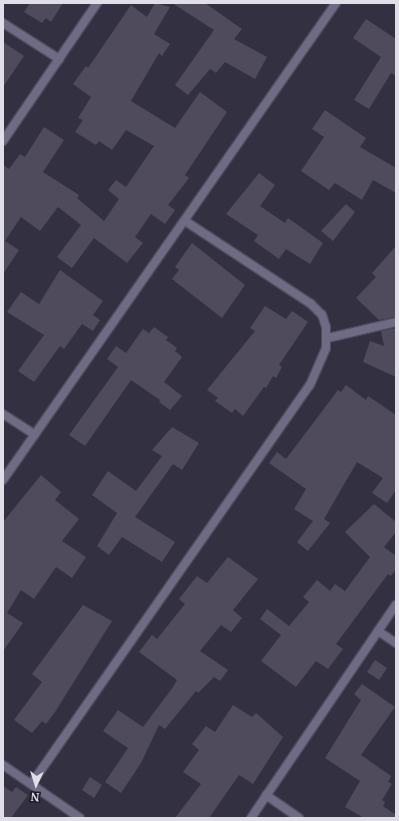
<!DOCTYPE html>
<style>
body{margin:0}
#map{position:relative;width:399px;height:821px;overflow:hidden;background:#333041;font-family:Merriweather,serif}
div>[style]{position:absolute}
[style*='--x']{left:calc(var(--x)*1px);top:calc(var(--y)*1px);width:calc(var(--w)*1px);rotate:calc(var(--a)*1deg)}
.building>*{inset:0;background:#4f4b5d}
.roads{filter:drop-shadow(1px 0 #4f4c5c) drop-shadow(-1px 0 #4f4c5c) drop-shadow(0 1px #4f4c5c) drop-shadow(0 -1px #4f4c5c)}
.minor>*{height:8px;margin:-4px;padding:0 4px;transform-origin:4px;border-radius:4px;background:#706b84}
.tertiary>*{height:8px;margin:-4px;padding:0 4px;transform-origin:4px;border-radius:4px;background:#706b84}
span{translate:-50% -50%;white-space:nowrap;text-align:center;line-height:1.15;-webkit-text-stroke:3px #1b1921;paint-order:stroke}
.frame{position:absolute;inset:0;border:4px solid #e0dee9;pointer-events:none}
.north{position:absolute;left:16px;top:765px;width:40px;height:40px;-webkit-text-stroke:3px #1b1921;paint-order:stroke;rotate:184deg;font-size:11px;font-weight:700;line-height:16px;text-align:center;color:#e0dee9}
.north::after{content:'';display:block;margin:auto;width:14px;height:18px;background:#e0dee9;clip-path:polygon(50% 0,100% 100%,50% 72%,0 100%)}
</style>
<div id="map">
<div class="building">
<i style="clip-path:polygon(30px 3px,63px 3px,51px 22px,46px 18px,42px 23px,24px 12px)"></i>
<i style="clip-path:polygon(155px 3px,170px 7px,154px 34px,170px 44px,162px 56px,159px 53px,131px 101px,175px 128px,200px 92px,227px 112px,185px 175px,189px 178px,168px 205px,175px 210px,165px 224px,151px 214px,135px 237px,143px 243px,127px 263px,94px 238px,72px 268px,57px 257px,81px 225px,58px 207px,40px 231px,21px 217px,5px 241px,19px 250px,3px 274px,3px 165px,9px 169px,20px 154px,25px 157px,44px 127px,64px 140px,43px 172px,79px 195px,77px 198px,104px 221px,119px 199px,108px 190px,116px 180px,126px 187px,154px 146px,126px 130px,112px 150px,99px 141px,96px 145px,75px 132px,83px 120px,78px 118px,91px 97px,73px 84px,86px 66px,88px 68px,131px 5px,147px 17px)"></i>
<i style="clip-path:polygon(172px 3px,205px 3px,242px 29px,234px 39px,267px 57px,255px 79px,225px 62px,216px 73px,210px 69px,188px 95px,175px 85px,214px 30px)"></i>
<i style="clip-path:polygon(366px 19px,396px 39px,396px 76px,391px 73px,369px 109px,354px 100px,381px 57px,353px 38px)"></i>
<i style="clip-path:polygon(3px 42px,24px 56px,3px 87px)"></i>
<i style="clip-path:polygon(325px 110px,366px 138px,360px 147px,396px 168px,396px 193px,373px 180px,362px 200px,335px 183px,329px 190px,301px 171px,324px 137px,312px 129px)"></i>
<i style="clip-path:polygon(259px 173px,275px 185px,260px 206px,285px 223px,288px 218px,323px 243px,310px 264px,286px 249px,279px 259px,254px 241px,258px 235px,226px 214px)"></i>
<i style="clip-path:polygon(346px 204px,355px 212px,333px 241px,321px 231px)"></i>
<i style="clip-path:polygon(192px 243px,245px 285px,222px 318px,172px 279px,179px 270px,175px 267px)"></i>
<i style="clip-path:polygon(396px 246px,396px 317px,379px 320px,356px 298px,376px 277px,372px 273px)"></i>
<i style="clip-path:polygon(60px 270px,103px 301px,93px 315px,100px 320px,93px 331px,82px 324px,64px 349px,60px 346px,34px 382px,18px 371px,44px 335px,7px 312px,21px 292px,39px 304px)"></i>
<i style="clip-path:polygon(265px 306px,286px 319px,292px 311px,308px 322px,279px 365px,282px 367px,276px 378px,273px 376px,266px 388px,264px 387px,243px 416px,235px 409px,232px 413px,215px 401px,218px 398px,207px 390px,255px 331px,250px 328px)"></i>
<i style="clip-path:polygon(154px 327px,168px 337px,166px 340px,177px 348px,175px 351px,182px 357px,164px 382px,182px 396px,170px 410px,159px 402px,160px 400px,131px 380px,85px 446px,69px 435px,118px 367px,107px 359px,116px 346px,126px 353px,143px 329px,149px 333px)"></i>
<i style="clip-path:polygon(396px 328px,396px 377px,363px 362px,370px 341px,384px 346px,381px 331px)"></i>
<i style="clip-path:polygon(346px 385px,366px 400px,368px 396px,396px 415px,396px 490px,387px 503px,372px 493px,383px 478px,357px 462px,324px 519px,330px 523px,308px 551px,297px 542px,313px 521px,294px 509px,306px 489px,269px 463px,277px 452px,286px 459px,338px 390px,341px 392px)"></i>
<i style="clip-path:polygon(172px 427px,199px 443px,182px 470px,173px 464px,135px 517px,175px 542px,162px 562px,122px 537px,109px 555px,97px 546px,117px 513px,92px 495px,108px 471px,136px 491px,162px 456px,152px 450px)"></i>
<i style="clip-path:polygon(41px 475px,61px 492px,55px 500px,79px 519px,62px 541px,86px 557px,72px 578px,56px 567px,34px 599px,21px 590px,7px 613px,23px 623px,3px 651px,3px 522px)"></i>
<i style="clip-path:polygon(374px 504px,396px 522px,396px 532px,384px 547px,396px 556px,396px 569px,391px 576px,388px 574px,336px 644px,343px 649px,328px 669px,316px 661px,296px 687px,261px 661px,281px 635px,260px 619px,267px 609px,289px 626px,309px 602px,303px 597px,317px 580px,330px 591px,335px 584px,345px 591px,370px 557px,345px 532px)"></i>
<i style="clip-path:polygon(228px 557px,258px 579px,233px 610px,242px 618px,231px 632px,221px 625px,200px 651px,228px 670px,220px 681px,214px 677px,198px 693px,196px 691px,165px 729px,159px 725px,141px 763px,121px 793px,105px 782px,128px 748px,103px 731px,118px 710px,143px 727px,173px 687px,177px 680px,139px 652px,152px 635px,157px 639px,185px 604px,179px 599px,197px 576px,207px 583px)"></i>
<i style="clip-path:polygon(83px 605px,112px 621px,55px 712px,46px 724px,42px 721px,32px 733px,14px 720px,42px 682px,32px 674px)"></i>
<i style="clip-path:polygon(375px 660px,387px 668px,379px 680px,367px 672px)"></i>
<i style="clip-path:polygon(362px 684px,395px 707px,361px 755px,391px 776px,388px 782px,392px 784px,382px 800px,385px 802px,383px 806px,396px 815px,396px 818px,364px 818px,345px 807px,360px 781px,325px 758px,361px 700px,354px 694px)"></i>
<i style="clip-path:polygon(233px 705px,252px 717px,256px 713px,283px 737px,253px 784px,239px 775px,209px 818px,175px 818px,201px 784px,183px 772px,199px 750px,192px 744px,206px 726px,215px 732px)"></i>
<i style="clip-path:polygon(90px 777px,102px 785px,94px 798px,82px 790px)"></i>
<i style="clip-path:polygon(3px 786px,12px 792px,16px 787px,28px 795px,11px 818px,3px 818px)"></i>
</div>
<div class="roads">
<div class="minor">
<i style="--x:3;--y:23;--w:67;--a:32.7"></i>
<i style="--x:3;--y:141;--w:167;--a:-55.7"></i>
<i style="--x:328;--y:338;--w:70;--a:-13.2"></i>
<i style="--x:3;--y:414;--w:38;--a:33"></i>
<i style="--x:3;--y:480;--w:582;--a:-55.08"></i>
<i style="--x:378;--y:631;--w:22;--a:34"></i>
<i style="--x:3;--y:765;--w:93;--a:34.5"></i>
<i style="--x:32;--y:783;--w:485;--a:-55.1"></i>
<i style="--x:310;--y:385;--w:40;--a:-66.6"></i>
<i style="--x:326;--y:348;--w:21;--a:-90"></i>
<i style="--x:326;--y:327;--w:13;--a:-108"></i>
<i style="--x:322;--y:315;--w:16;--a:-135"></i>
<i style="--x:311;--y:304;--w:151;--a:-146.6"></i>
<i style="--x:266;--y:795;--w:40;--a:34.9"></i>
</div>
<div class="tertiary">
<i style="--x:251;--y:818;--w:258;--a:-55.8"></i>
</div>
</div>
<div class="frame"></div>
<div class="north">N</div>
</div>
